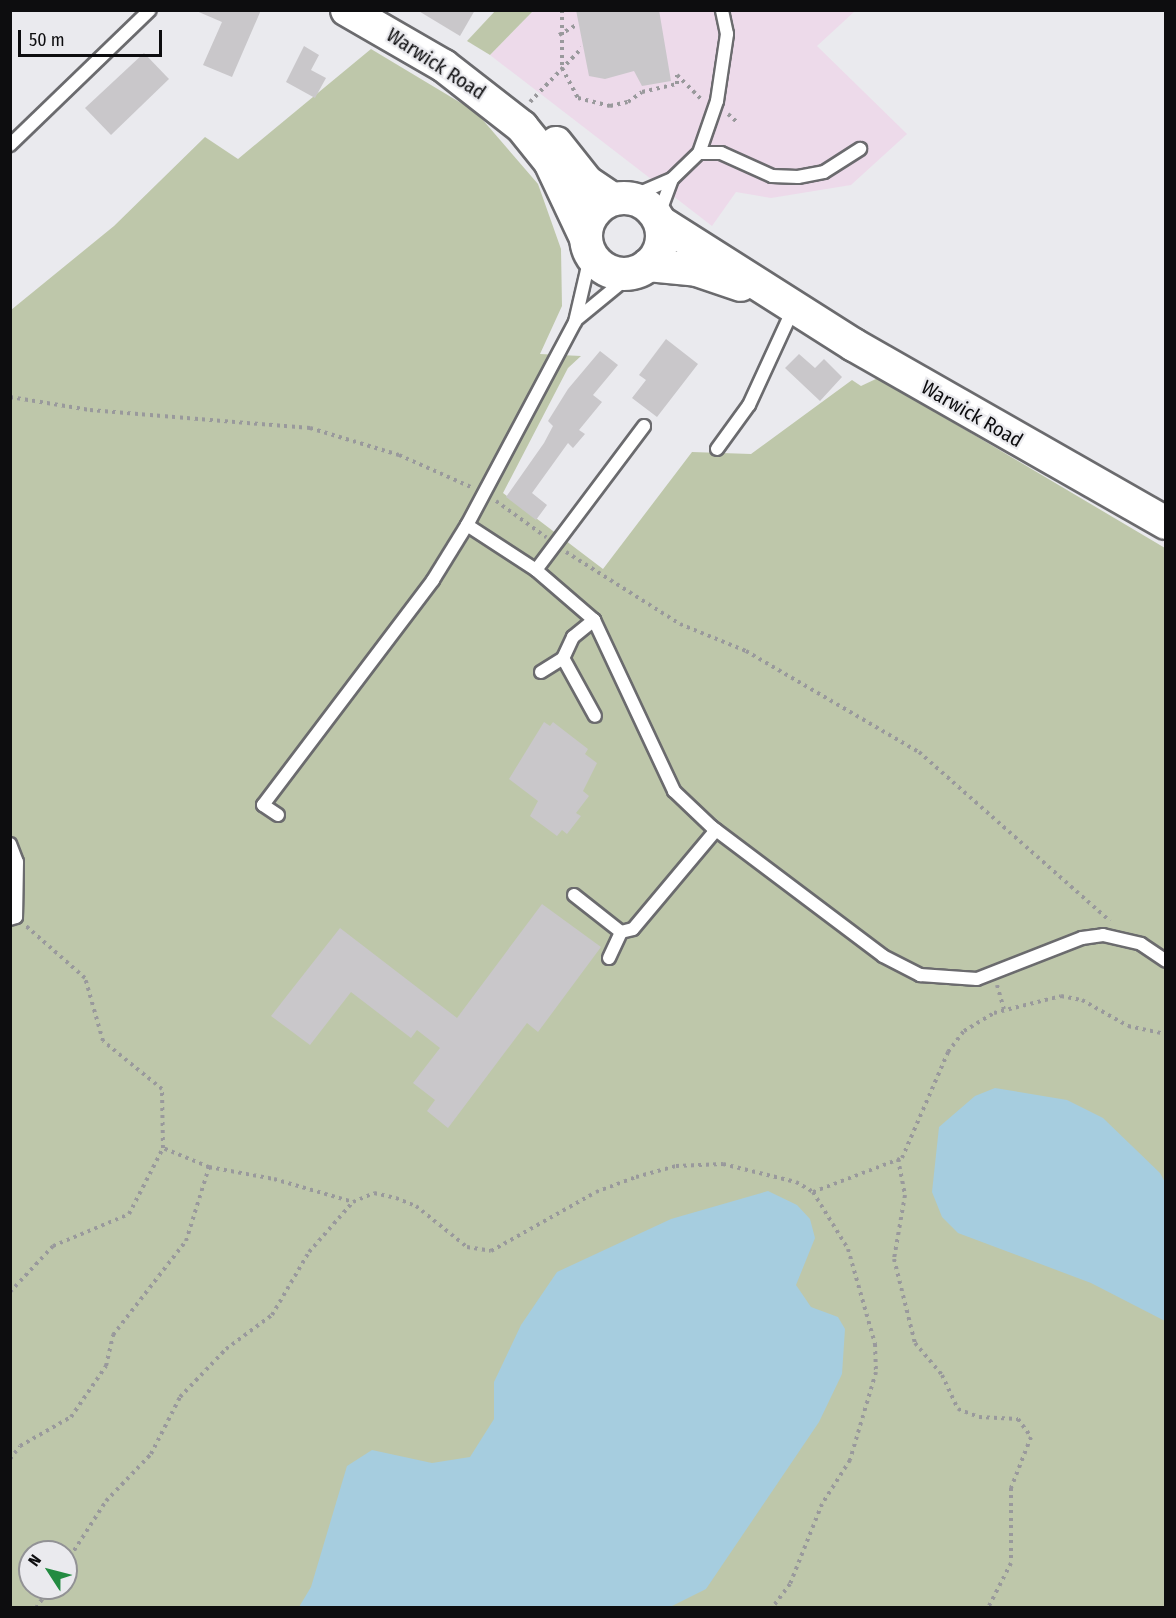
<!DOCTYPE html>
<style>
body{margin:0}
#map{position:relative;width:1176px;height:1618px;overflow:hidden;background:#eaeaee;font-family:"Fira Sans Condensed",sans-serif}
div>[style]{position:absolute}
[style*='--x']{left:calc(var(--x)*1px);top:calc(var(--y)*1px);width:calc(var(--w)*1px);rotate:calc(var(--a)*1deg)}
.education>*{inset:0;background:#eddaea}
.green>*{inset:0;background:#bec7aa}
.water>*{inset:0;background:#a6cddf}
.building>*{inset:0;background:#c9c7ca}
.path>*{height:4px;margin-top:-2px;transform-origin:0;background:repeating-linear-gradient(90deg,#99999c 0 3px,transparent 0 7.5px)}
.roads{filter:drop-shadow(2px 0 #6b6b6e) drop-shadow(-2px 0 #6b6b6e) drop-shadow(0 2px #6b6b6e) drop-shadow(0 -2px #6b6b6e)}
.lane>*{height:12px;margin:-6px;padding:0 6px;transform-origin:6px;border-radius:6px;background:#fff}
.secondary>*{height:32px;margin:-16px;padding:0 16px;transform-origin:16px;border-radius:16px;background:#fff}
.secondary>.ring{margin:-16px;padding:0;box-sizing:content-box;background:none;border:32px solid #fff;border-radius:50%}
span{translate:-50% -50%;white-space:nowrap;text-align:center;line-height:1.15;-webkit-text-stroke:4.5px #eaeaee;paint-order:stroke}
.street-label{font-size:20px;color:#0d0d0f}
.frame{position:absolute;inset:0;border:12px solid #0d0d0f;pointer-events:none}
.north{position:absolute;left:18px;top:1540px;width:60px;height:60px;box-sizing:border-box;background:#eaeaee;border:2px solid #929295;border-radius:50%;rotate:306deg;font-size:16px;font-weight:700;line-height:24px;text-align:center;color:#0d0d0f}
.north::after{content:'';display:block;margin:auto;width:21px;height:27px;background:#238b41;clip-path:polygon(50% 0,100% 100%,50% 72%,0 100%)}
.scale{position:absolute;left:18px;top:30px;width:144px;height:27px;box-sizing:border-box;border:3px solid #0d0d0f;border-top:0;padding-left:8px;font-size:18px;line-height:21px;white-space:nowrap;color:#0d0d0f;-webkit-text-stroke:4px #eaeaee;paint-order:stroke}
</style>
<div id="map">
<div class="education">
<i style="clip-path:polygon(533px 11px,855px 11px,817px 46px,907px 134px,851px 185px,771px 198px,736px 192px,712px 226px,490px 55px)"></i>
</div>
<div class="green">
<i style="clip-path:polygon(496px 10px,533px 11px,490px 55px,467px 41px)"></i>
<i style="clip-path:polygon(evenodd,371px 49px,476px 112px,538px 184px,561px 249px,562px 306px,540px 354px,581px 356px,568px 368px,503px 493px,603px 569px,692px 452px,751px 454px,852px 380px,861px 386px,878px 378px,1165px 548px,1165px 1607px,11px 1608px,11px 310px,114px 226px,205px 137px,238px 159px,371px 49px,30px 1552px,66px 1552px,66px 1588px,30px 1588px,30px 1552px)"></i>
</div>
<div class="water">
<i style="clip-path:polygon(995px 1088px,1067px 1100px,1103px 1118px,1160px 1173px,1166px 1184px,1165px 1321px,1091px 1283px,958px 1233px,942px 1217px,932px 1192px,939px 1127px,975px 1096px)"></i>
<i style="clip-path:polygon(768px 1191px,797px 1205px,810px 1219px,815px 1238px,796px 1285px,811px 1307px,838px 1317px,845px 1329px,842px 1374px,819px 1422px,706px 1589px,668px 1608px,299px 1607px,311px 1587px,347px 1466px,372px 1450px,432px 1463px,470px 1457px,494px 1419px,494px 1382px,521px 1325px,557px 1272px,671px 1219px)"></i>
</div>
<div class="building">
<i style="clip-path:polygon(194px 10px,261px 10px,232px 77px,203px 65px,222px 22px)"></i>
<i style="clip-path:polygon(417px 10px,475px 10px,460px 36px)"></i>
<i style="clip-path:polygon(576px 10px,659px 10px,671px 81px,642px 86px,634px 71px,605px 79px,589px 76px)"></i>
<i style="clip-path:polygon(304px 46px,319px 55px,311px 70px,326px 78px,315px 98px,286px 82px)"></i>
<i style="clip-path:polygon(144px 53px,169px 79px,111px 135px,85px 108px)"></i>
<i style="clip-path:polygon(666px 339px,698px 364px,657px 417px,632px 398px,646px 380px,639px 375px)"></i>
<i style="clip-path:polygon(600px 351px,618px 365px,593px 395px,602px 402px,579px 430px,585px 434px,573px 448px,568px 443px,532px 493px,547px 505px,536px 520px,506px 497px,544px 443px,553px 426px,548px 421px,568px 389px)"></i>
<i style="clip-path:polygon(799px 354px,815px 368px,824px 359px,842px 377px,820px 401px,785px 368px)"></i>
<i style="clip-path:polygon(544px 722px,550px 726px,553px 722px,588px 749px,585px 754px,597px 763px,583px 791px,589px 796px,576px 813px,581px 816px,567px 834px,562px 830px,557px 836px,530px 816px,538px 801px,509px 779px)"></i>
<i style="clip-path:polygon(542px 904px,601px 947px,538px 1032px,527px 1023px,448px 1128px,427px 1111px,435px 1100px,413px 1083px,440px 1048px,417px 1030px,411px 1038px,351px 992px,310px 1045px,271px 1016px,340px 928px,457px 1018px)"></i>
</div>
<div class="path">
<i style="--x:562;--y:10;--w:58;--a:90"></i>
<i style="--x:562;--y:68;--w:34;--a:62"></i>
<i style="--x:578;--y:98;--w:33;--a:14"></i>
<i style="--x:610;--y:106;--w:18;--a:-13"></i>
<i style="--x:628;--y:102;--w:17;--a:-36"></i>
<i style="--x:642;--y:92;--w:36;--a:-13"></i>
<i style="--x:677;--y:84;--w:9;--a:-90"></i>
<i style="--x:677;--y:75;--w:37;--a:45"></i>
<i style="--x:559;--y:35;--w:22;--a:-30"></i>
<i style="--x:530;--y:102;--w:75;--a:-46.1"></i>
<i style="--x:728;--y:114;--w:15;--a:42"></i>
<i style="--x:10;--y:397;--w:81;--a:9.2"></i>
<i style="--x:90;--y:410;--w:221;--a:4.7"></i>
<i style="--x:310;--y:428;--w:93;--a:16.9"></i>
<i style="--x:399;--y:455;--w:79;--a:24"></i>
<i style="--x:496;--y:501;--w:62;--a:35.8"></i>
<i style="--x:566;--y:552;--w:135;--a:32.3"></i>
<i style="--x:680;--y:624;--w:71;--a:22.2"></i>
<i style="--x:746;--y:651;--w:200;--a:30.3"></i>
<i style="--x:919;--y:752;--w:255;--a:41.5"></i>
<i style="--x:997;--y:985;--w:25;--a:74"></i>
<i style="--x:898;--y:1159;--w:37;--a:79"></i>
<i style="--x:905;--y:1195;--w:65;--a:99.8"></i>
<i style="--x:894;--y:1259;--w:87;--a:76"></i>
<i style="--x:915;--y:1343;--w:42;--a:49.8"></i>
<i style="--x:942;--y:1375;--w:38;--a:65"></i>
<i style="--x:958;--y:1409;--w:22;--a:21"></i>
<i style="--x:979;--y:1417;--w:39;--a:3"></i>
<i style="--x:1018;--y:1419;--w:22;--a:54"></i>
<i style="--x:1031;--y:1437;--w:55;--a:111.4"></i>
<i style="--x:1011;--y:1488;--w:75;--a:90"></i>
<i style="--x:1011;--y:1563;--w:51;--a:117.1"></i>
<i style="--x:209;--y:1167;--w:66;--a:10.5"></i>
<i style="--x:274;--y:1179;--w:82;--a:16.2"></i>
<i style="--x:813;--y:1192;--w:95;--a:-20.9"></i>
<i style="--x:902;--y:1158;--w:116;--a:-66.5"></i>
<i style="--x:948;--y:1052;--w:26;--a:-53"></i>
<i style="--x:964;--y:1031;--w:35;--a:-31"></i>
<i style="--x:994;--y:1013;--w:69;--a:-14.2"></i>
<i style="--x:1061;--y:996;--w:21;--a:11"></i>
<i style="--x:1082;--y:1000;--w:53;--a:29.5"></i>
<i style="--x:1128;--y:1026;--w:39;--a:12"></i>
<i style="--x:10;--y:1292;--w:63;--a:-46.9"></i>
<i style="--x:53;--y:1246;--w:82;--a:-22.8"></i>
<i style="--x:129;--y:1214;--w:74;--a:-62.7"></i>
<i style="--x:163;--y:1148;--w:59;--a:-91"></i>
<i style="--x:162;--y:1089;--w:76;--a:-140.9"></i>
<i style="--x:103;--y:1041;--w:66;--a:-105.9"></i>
<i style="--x:85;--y:978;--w:79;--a:-138.6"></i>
<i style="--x:10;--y:1459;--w:16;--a:-52"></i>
<i style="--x:20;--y:1446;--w:59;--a:-29.6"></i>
<i style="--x:71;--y:1417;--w:62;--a:-55.5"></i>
<i style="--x:106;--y:1366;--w:32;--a:-77"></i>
<i style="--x:113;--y:1335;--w:119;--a:-52.2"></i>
<i style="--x:186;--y:1241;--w:77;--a:-72.7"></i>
<i style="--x:209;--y:1167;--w:50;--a:-157.6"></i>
<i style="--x:66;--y:1563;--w:74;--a:-57.2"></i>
<i style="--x:106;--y:1501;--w:65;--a:-46.2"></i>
<i style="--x:151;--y:1454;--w:64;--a:-63"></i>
<i style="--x:180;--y:1397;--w:66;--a:-46.2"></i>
<i style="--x:226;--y:1349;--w:57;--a:-36.5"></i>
<i style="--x:272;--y:1315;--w:73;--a:-59.6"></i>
<i style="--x:309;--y:1252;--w:67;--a:-48.7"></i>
<i style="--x:353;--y:1202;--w:23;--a:-23"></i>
<i style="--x:374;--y:1193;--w:23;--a:13"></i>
<i style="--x:396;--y:1198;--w:22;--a:22"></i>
<i style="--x:416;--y:1206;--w:65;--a:38.8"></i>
<i style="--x:467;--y:1247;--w:24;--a:9"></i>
<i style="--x:491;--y:1251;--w:120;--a:-29.3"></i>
<i style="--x:596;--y:1192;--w:43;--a:-20.6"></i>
<i style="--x:636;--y:1177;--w:41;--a:-15.4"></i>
<i style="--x:676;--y:1166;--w:47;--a:-2.4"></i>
<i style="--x:723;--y:1164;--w:75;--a:13.9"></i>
<i style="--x:796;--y:1182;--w:20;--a:30"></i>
<i style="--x:813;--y:1192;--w:67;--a:58.4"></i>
<i style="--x:848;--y:1249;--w:99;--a:74.1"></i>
<i style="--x:875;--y:1344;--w:28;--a:88"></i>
<i style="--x:876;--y:1372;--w:92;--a:106.5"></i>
<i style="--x:850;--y:1460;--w:52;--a:122.5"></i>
<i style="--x:822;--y:1504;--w:86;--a:111.8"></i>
<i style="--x:790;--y:1584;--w:30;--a:127"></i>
<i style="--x:36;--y:1608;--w:24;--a:-55"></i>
</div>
<div class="roads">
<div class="lane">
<i style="--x:10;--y:145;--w:194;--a:-44"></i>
<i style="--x:699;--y:153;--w:55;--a:-70.9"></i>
<i style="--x:717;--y:101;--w:68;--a:-81.5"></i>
<i style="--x:727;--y:34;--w:25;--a:-102"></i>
<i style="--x:628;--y:198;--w:48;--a:-23.4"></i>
<i style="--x:658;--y:217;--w:40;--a:-69.8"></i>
<i style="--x:672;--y:179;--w:37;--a:-44"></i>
<i style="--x:699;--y:153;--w:22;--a:0"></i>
<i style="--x:721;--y:153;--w:56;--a:24.3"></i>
<i style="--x:772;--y:176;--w:26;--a:2"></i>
<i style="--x:798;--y:177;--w:26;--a:-11"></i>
<i style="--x:824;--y:172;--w:43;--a:-32.6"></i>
<i style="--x:591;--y:253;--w:71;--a:103.1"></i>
<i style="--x:575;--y:322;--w:230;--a:118"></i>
<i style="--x:467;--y:525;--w:82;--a:33.1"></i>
<i style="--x:536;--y:570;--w:77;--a:40.8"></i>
<i style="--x:594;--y:620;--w:189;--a:64.9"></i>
<i style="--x:674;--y:791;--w:52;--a:43.5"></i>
<i style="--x:712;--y:827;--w:214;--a:37"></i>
<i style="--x:883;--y:956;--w:42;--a:27.2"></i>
<i style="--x:920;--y:975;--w:57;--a:4"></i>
<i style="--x:977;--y:979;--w:113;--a:-21.3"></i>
<i style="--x:1082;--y:938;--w:21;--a:-8"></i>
<i style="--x:1103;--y:935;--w:39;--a:13"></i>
<i style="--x:1141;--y:944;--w:30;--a:34"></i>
<i style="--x:577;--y:319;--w:72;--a:-39.4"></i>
<i style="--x:717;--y:449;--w:54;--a:-54"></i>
<i style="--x:749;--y:405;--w:108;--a:-65.3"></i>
<i style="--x:536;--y:570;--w:180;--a:-53.1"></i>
<i style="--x:594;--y:620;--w:27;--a:141"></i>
<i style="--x:573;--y:637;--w:23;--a:115"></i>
<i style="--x:563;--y:658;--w:66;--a:61.1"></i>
<i style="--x:541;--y:672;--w:26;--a:-32"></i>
<i style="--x:278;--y:815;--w:18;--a:-146"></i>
<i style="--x:263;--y:805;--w:282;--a:-52.9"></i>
<i style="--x:433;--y:580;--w:65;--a:-58.3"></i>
<i style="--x:10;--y:844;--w:19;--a:69"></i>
<i style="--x:17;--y:862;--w:55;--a:91"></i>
<i style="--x:16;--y:917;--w:6;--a:162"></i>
<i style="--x:574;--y:895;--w:60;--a:38.2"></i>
<i style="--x:621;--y:932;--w:12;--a:-14"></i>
<i style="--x:633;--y:929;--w:129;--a:-50"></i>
<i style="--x:609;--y:958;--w:29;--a:-65"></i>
</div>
<div class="secondary">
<i style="--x:347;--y:10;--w:112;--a:30"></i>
<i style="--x:444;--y:66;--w:99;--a:38"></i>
<i style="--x:522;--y:127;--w:45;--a:51.3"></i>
<i style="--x:550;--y:162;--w:84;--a:64.7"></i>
<i style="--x:556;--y:143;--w:50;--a:51.5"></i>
<i style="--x:587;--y:182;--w:30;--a:34"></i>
<i class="ring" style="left:586px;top:198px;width:44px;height:44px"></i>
<i style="--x:660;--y:222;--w:230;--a:32.4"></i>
<i style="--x:854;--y:345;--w:359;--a:29.7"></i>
<i style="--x:648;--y:265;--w:49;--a:5.8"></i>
<i style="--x:697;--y:270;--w:46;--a:18.8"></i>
</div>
</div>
<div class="street-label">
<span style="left:436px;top:64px;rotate:33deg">Warwick Road</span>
<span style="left:972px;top:414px;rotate:30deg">Warwick Road</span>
</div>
<div class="frame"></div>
<div class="north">N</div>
<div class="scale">50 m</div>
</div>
